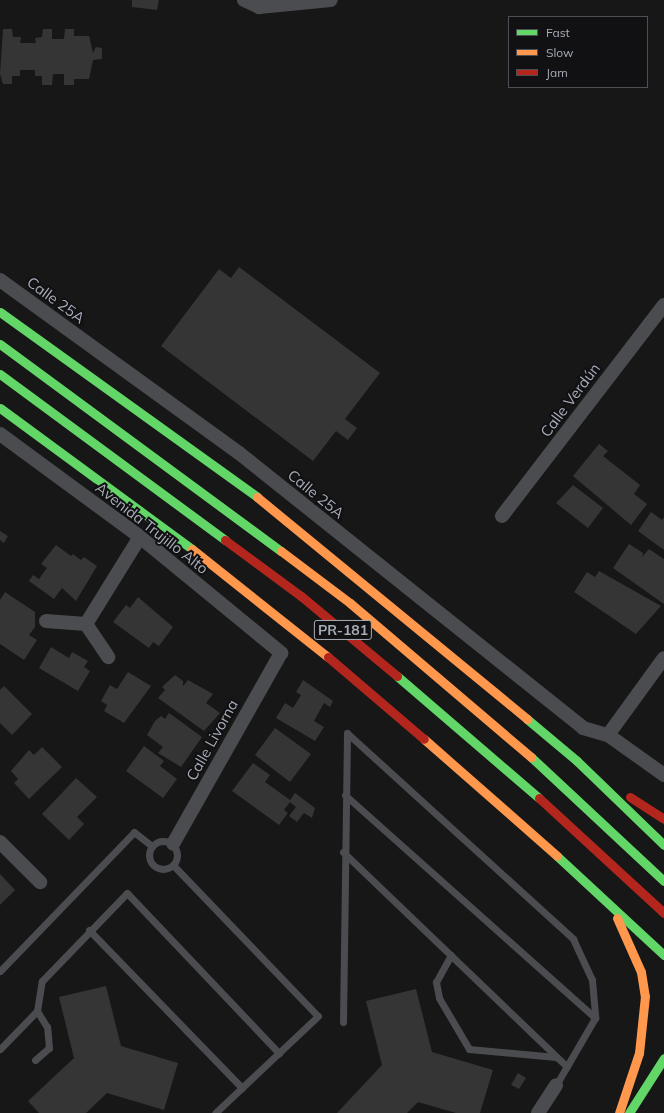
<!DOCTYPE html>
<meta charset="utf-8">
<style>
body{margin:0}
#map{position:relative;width:664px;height:1113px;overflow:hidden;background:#171717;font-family:Mulish,sans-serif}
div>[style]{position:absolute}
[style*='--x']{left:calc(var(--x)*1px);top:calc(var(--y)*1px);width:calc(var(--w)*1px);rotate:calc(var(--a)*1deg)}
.building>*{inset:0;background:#353536}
.lane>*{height:7px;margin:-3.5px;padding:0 3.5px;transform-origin:3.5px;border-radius:3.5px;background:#4b4c50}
.lane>.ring{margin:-3.5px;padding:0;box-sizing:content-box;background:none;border:7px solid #4b4c50;border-radius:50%}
.street>*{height:14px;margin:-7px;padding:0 7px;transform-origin:7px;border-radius:7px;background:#4b4c50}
.fast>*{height:9px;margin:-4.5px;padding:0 4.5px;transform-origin:4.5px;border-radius:4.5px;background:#63d668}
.slow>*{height:9px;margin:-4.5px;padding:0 4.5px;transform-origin:4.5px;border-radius:4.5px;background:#ff974d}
.jam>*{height:9px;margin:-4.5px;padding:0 4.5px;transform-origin:4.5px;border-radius:4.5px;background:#b3261e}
span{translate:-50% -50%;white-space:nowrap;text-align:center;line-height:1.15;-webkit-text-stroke:4px #111113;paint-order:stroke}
.shield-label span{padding:1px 3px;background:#111113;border:1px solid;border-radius:3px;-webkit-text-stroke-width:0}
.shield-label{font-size:14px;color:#a8adb8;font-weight:700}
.street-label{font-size:15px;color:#a8adb8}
.legend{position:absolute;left:508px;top:16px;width:140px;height:72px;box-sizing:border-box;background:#111113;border:1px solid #4d4f55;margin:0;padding:5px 7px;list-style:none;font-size:12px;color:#a8adb8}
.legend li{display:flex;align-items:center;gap:8px;height:20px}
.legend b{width:20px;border:1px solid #4d4f55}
</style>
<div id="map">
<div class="building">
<i style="clip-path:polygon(132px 0,159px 0,157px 10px,132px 7px)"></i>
<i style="clip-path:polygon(3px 29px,12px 29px,13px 37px,21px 37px,20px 43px,36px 43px,35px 38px,42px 37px,43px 29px,52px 29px,52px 39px,64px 39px,65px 29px,74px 29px,74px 36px,89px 36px,93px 53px,96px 47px,102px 48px,102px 59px,93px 60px,89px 79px,74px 79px,74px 85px,64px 85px,64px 74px,53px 74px,52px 85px,42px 85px,42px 76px,35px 76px,35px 70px,20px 70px,20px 76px,12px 76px,12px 84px,3px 84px,0 74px)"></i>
<i style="clip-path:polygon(239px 267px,380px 373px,345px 419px,357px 428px,348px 440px,336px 431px,313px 461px,161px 346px,219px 269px,231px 278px)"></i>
<i style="clip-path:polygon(599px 444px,608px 451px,603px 456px,640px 485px,634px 494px,647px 504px,631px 525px,573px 476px)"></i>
<i style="clip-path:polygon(573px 485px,603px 508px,588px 528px,556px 503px)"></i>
<i style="clip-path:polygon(651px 512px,662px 520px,664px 517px,664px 550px,638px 531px)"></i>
<i style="clip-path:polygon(0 531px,8px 536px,4px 543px,0 540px)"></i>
<i style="clip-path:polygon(629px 544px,643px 553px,642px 557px,649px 549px,664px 559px,664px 604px,613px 568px)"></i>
<i style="clip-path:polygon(56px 545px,71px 556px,73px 554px,81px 560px,84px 557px,97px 566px,76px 601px,62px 588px,54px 599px,29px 581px,33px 575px,39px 579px,47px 568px,41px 564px)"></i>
<i style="clip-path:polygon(599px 571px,661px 606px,636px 634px,574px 592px,587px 572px,595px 577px)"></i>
<i style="clip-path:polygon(5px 592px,35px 612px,35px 627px,29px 635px,37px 640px,24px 660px,0 644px,0 600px)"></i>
<i style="clip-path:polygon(138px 597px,173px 627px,159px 646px,153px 642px,149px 648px,113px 622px,126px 605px,130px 608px)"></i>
<i style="clip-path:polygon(51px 647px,69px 658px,72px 652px,88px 661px,84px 667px,90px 671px,78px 691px,39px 668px)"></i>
<i style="clip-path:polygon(128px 672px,151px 686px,124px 723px,104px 711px,107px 705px,101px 701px,110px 685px,117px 689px)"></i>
<i style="clip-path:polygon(175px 675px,183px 681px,183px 686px,188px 680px,213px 694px,206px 703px,220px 713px,204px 731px,158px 698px,165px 690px,162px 687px)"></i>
<i style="clip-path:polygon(303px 680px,333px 701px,330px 707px,324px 703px,314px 721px,324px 727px,315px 741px,276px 718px,285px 703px,293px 708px,301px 695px,296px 692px)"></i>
<i style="clip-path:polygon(4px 686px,32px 714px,12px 735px,0 723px,0 690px)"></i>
<i style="clip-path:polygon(169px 713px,202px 737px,181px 767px,158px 753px,163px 747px,147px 735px,155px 721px,161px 716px,165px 719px)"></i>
<i style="clip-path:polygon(275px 728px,311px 754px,290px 782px,255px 755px)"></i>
<i style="clip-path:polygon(144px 746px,164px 761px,160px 766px,177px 779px,163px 798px,126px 771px)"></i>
<i style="clip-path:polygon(42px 747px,62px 767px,29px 799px,14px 783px,18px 779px,11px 771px,29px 750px,34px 755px)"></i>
<i style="clip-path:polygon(253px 763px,270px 775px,265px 782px,290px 800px,295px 793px,315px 808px,312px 818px,304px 813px,297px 822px,289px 816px,296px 807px,290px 802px,284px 810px,288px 813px,279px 825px,232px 791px)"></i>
<i style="clip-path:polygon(76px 778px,97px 797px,77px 817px,84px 824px,69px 840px,42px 814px)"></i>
<i style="clip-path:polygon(0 874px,15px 890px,0 905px)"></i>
<i style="clip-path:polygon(106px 986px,121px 1046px,178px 1063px,164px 1110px,107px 1093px,86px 1113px,39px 1113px,28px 1101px,74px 1058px,59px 997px)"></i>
<i style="clip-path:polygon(416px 989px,432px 1052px,493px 1070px,480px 1113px,456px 1113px,418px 1102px,407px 1113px,337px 1113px,382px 1065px,366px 1001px)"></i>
<i style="clip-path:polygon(518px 1073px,526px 1078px,519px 1089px,511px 1085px)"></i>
</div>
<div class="lane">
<i style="--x:345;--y:795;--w:335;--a:41.7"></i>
<i class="ring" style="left:149px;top:841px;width:21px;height:21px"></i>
<i style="--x:343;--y:852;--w:310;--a:43.8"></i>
<i style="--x:173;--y:865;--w:209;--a:46.2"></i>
<i style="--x:318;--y:1016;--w:141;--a:136.7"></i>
<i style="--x:89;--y:930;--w:220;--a:45.9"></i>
<i style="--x:451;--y:955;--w:31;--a:119"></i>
<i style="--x:436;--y:982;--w:16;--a:79"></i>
<i style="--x:439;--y:998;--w:59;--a:59.5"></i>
<i style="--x:469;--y:1049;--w:87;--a:5.3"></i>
<i style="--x:0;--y:971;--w:193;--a:-46"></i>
<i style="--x:134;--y:832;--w:23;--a:38"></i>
<i style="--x:343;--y:1022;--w:289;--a:-89.2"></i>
<i style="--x:347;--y:733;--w:306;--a:42.3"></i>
<i style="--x:573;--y:939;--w:45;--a:65.1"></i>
<i style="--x:592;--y:980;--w:38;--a:85"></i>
<i style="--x:595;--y:1018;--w:78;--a:120.2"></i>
<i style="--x:0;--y:1049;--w:53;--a:-45.8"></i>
<i style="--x:35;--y:1060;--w:18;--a:-41"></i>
<i style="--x:49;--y:1048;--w:21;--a:-95"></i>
<i style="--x:47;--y:1027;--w:19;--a:-122"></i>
<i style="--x:37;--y:1011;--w:30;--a:-81"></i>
<i style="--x:42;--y:981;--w:122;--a:-46"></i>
<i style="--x:127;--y:893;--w:221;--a:46.5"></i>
</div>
<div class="street">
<i style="--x:244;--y:0;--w:17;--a:25"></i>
<i style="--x:259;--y:7;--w:72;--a:-5.6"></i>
<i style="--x:0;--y:280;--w:295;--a:35.9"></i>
<i style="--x:239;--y:453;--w:440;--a:38.6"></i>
<i style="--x:583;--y:728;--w:26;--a:16"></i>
<i style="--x:608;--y:735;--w:69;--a:35.5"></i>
<i style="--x:0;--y:434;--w:174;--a:36.3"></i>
<i style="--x:140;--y:537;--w:183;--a:39.4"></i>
<i style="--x:281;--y:653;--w:219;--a:119.5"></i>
<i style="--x:502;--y:516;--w:266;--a:-52.5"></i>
<i style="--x:46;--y:621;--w:40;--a:4.3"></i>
<i style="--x:86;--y:624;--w:102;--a:-58.2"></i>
<i style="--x:86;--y:624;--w:40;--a:56"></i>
<i style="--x:608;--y:735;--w:95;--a:-54"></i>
<i style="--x:0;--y:842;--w:57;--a:45"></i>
<i style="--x:538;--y:1113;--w:33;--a:-57"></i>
</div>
<div class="fast">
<i style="--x:0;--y:312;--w:317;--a:35.7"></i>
<i style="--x:0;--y:344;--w:349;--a:36.4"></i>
<i style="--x:0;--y:374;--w:280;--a:36.4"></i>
<i style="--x:0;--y:408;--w:238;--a:36.3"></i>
<i style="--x:397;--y:676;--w:187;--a:40.7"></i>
<i style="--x:527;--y:719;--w:65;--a:40"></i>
<i style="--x:577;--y:761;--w:121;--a:44"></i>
<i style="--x:531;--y:757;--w:182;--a:43"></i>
<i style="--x:557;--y:856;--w:146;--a:42.8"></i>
<i style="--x:629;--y:1113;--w:65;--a:-57.5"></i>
</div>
<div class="slow">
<i style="--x:257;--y:497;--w:350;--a:39.4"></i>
<i style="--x:192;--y:549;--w:174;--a:38.5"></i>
<i style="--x:281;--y:551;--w:86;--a:37"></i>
<i style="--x:350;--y:603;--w:238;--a:40.4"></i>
<i style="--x:424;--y:739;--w:177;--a:41.3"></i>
<i style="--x:617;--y:918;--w:59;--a:66"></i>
<i style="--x:641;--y:972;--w:24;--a:81"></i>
<i style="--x:645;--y:996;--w:57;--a:96"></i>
<i style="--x:639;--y:1053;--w:63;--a:108.4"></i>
</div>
<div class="jam">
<i style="--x:225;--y:540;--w:94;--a:36.4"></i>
<i style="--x:301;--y:596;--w:125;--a:39.8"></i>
<i style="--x:328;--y:657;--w:126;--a:40.5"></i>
<i style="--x:630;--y:797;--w:40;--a:32.9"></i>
<i style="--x:539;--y:798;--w:170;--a:42.6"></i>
</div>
<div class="shield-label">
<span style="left:343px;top:630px">PR-181</span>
</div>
<div class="street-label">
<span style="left:56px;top:300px;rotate:36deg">Calle 25A</span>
<span style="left:570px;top:400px;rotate:-53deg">Calle Verdún</span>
<span style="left:316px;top:494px;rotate:39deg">Calle 25A</span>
<span style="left:152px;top:528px;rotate:38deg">Avenida Trujillo Alto</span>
<span style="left:212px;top:740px;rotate:-61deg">Calle Livorna</span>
</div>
<ul class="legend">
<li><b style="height:5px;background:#63d668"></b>Fast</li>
<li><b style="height:5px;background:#ff974d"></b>Slow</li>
<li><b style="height:5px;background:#b3261e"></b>Jam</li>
</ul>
</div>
